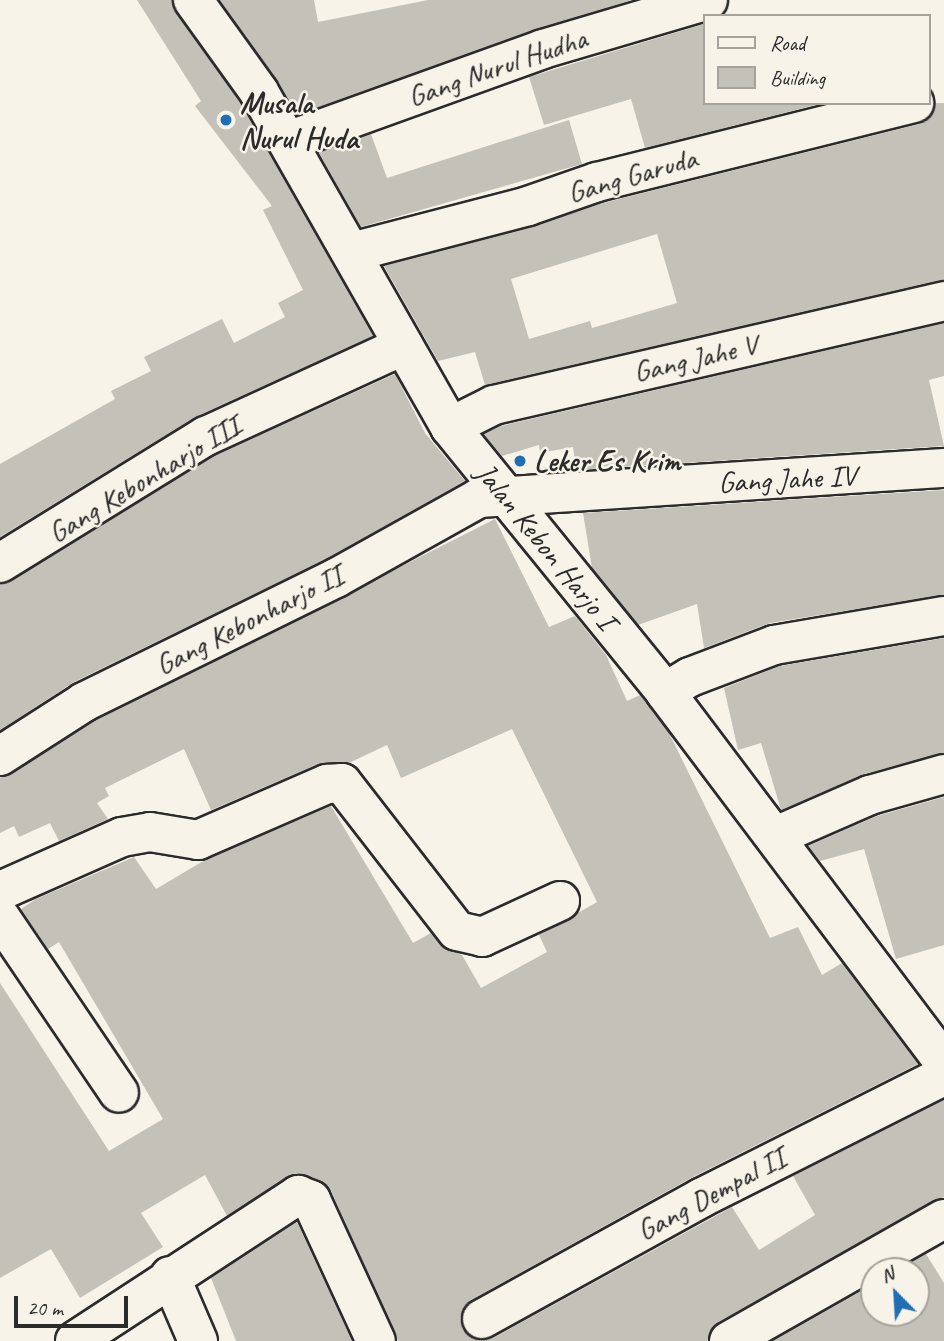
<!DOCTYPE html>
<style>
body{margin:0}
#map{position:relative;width:944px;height:1341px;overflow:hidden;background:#f7f3e8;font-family:Caveat,sans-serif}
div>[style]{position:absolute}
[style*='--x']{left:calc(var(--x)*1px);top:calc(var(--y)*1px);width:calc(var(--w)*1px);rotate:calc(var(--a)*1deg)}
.building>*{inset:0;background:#c4c1b9}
.roads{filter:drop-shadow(2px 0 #2b2b2b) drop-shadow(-2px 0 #2b2b2b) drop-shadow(0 2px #2b2b2b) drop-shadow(0 -2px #2b2b2b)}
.minor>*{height:38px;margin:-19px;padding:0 19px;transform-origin:19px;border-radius:19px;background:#f7f3e8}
.dots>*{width:19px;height:19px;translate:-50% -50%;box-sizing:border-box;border:4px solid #f7f3e8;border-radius:50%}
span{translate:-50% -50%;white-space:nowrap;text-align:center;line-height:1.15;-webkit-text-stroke:5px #f7f3e8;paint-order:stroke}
.street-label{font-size:30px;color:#2b2b2b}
.poi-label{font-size:30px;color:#2b2b2b;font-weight:700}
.left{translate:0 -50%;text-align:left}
.legend{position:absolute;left:703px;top:14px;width:228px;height:91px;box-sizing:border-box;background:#f7f3e8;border:2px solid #a5a39c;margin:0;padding:9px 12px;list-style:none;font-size:21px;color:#2b2b2b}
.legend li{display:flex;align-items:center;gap:14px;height:35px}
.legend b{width:35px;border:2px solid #a5a39c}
.north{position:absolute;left:860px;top:1257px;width:70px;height:70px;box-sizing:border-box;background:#f7f3e8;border:2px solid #a5a39c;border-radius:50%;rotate:336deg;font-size:19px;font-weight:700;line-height:28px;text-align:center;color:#2b2b2b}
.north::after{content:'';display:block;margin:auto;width:24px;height:32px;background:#1f6fb2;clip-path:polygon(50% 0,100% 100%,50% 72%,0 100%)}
.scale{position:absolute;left:14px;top:1296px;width:114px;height:32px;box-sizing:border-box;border:4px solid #2b2b2b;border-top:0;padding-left:9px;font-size:21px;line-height:24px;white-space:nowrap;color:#2b2b2b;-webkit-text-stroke:5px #f7f3e8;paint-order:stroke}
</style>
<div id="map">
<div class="building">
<i style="clip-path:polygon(137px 0,172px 0,241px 104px,373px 336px,195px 417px,0 537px,0 464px,115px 399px,111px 391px,151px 371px,144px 357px,222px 319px,234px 343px,285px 317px,278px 303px,303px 290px,263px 210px,272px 206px,195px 106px,201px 101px)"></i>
<i style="clip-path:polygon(220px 0,314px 0,318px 22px,428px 0,631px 0,297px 115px)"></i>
<i style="clip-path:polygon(704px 24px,704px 103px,823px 103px,645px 148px,631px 99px,544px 125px,529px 77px)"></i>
<i style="clip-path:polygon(evenodd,935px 103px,944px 103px,944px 280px,485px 385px,475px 352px,438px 361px,384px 266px,603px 203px,919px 124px,930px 118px,935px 103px,657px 234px,677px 303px,592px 328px,590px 321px,529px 339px,511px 279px,657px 234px)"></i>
<i style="clip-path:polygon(569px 120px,582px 164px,361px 227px,319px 153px,371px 134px,387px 178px)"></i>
<i style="clip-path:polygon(944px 323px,944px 376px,929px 380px,944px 446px,576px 470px,573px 447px,540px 453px,539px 445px,502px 456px,484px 434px,501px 426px)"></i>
<i style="clip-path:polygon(395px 374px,425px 433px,465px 481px,326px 559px,74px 682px,0 730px,0 585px,216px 455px)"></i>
<i style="clip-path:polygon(944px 490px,944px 595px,770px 623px,704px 648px,697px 604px,638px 625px,592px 568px,583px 513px)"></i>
<i style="clip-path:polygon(495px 519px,549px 627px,575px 616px,606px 655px,627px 701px,640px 695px,669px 733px,770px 938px,798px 927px,822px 975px,842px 963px,918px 1064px,691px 1178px,471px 1300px,460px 1318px,463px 1330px,481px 1341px,493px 1338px,732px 1207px,759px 1250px,815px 1215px,793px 1176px,944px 1100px,944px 1197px,718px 1322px,707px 1341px,398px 1341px,331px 1191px,319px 1180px,296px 1173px,227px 1216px,205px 1175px,141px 1213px,163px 1247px,80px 1298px,51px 1249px,0 1278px,0 983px,109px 1151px,163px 1119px,59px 942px,48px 949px,21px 909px,36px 899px,134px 857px,156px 889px,205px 860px,331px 806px,413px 943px,431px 933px,440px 945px,462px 955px,481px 988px,547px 952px,539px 935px,597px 902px,512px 729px,401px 778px,387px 745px,349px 763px,318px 764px,211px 810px,184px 749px,105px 788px,109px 796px,97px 803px,108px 819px,59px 841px,50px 823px,19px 837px,14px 826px,0 833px,0 778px,95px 721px)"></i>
<i style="clip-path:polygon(944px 638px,944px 753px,864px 774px,781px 810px,761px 743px,738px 750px,724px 688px,780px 666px)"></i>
<i style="clip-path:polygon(944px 797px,944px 945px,896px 959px,864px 849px,820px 861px,808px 846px,877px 816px)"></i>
<i style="clip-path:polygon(297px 1222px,352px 1341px,236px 1341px,211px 1278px)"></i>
<i style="clip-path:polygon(926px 1254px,944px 1283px,944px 1341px,773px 1341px,874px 1284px,874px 1313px,916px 1313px,916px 1271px,897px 1271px)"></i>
</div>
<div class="roads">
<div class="minor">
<i style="--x:193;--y:0;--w:113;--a:54.3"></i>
<i style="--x:259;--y:92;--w:386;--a:60.3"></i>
<i style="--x:450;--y:427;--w:341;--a:50.9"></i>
<i style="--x:665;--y:692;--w:463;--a:53"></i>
<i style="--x:288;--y:141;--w:271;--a:-19.8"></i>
<i style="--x:543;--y:49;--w:172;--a:-16.5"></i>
<i style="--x:352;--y:252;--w:182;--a:-14.6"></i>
<i style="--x:528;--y:206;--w:73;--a:-19.2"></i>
<i style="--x:597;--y:182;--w:327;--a:-14"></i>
<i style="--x:450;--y:427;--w:49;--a:-26.6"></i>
<i style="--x:494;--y:405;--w:462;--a:-13"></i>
<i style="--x:0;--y:563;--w:242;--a:-31.7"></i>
<i style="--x:206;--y:436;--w:217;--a:-24.6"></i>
<i style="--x:665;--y:692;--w:29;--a:-31"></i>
<i style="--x:690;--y:677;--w:90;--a:-20.9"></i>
<i style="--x:774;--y:645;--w:172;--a:-9.7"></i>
<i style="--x:0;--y:756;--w:100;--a:-32.7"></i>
<i style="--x:84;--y:702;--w:281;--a:-26.2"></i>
<i style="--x:336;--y:578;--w:164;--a:-29.2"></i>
<i style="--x:479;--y:498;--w:466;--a:-3.7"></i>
<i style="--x:776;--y:836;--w:103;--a:-23.6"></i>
<i style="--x:870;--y:795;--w:77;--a:-15.8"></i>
<i style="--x:0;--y:891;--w:133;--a:-23.9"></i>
<i style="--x:122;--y:837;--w:28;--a:-10"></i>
<i style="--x:150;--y:832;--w:49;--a:9.5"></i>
<i style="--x:198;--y:840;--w:141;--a:-23.5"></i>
<i style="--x:327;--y:784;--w:15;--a:-4"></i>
<i style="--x:342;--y:783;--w:187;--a:52.2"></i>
<i style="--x:457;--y:931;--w:26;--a:13"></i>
<i style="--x:482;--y:937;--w:86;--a:-24.8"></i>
<i style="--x:0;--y:917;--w:212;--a:55.9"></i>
<i style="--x:170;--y:1276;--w:71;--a:66.7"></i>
<i style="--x:482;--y:1319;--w:250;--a:-28.9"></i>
<i style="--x:701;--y:1198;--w:272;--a:-26.7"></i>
<i style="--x:75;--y:1341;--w:267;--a:-33.2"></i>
<i style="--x:298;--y:1195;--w:14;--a:21"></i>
<i style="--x:311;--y:1200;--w:155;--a:65.3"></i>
<i style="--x:729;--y:1341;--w:247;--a:-29.6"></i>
</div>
</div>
<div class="dots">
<i style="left:226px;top:120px;background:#1f6fb2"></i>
<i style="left:520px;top:461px;background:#1f6fb2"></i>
</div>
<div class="street-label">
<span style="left:497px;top:67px;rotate:-19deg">Gang Nurul Hudha</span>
<span style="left:632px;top:175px;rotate:-16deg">Gang Garuda</span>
<span style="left:695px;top:358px;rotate:-13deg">Gang Jahe V</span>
<span style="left:144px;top:479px;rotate:-31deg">Gang Kebonharjo III</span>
<span style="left:787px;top:479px;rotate:-3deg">Gang Jahe IV</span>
<span style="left:546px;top:546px;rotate:51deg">Jalan Kebon Harjo I</span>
<span style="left:249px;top:620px;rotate:-27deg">Gang Kebonharjo II</span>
<span style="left:711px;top:1194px;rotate:-28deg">Gang Dempal II</span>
</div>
<div class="poi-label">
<span class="left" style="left:240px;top:120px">Musala<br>Nurul Huda</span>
<span class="left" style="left:534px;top:461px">Leker Es Krim</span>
</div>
<ul class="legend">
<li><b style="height:9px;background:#f7f3e8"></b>Road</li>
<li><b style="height:19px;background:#c4c1b9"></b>Building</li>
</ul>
<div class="north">N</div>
<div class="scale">20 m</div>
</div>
